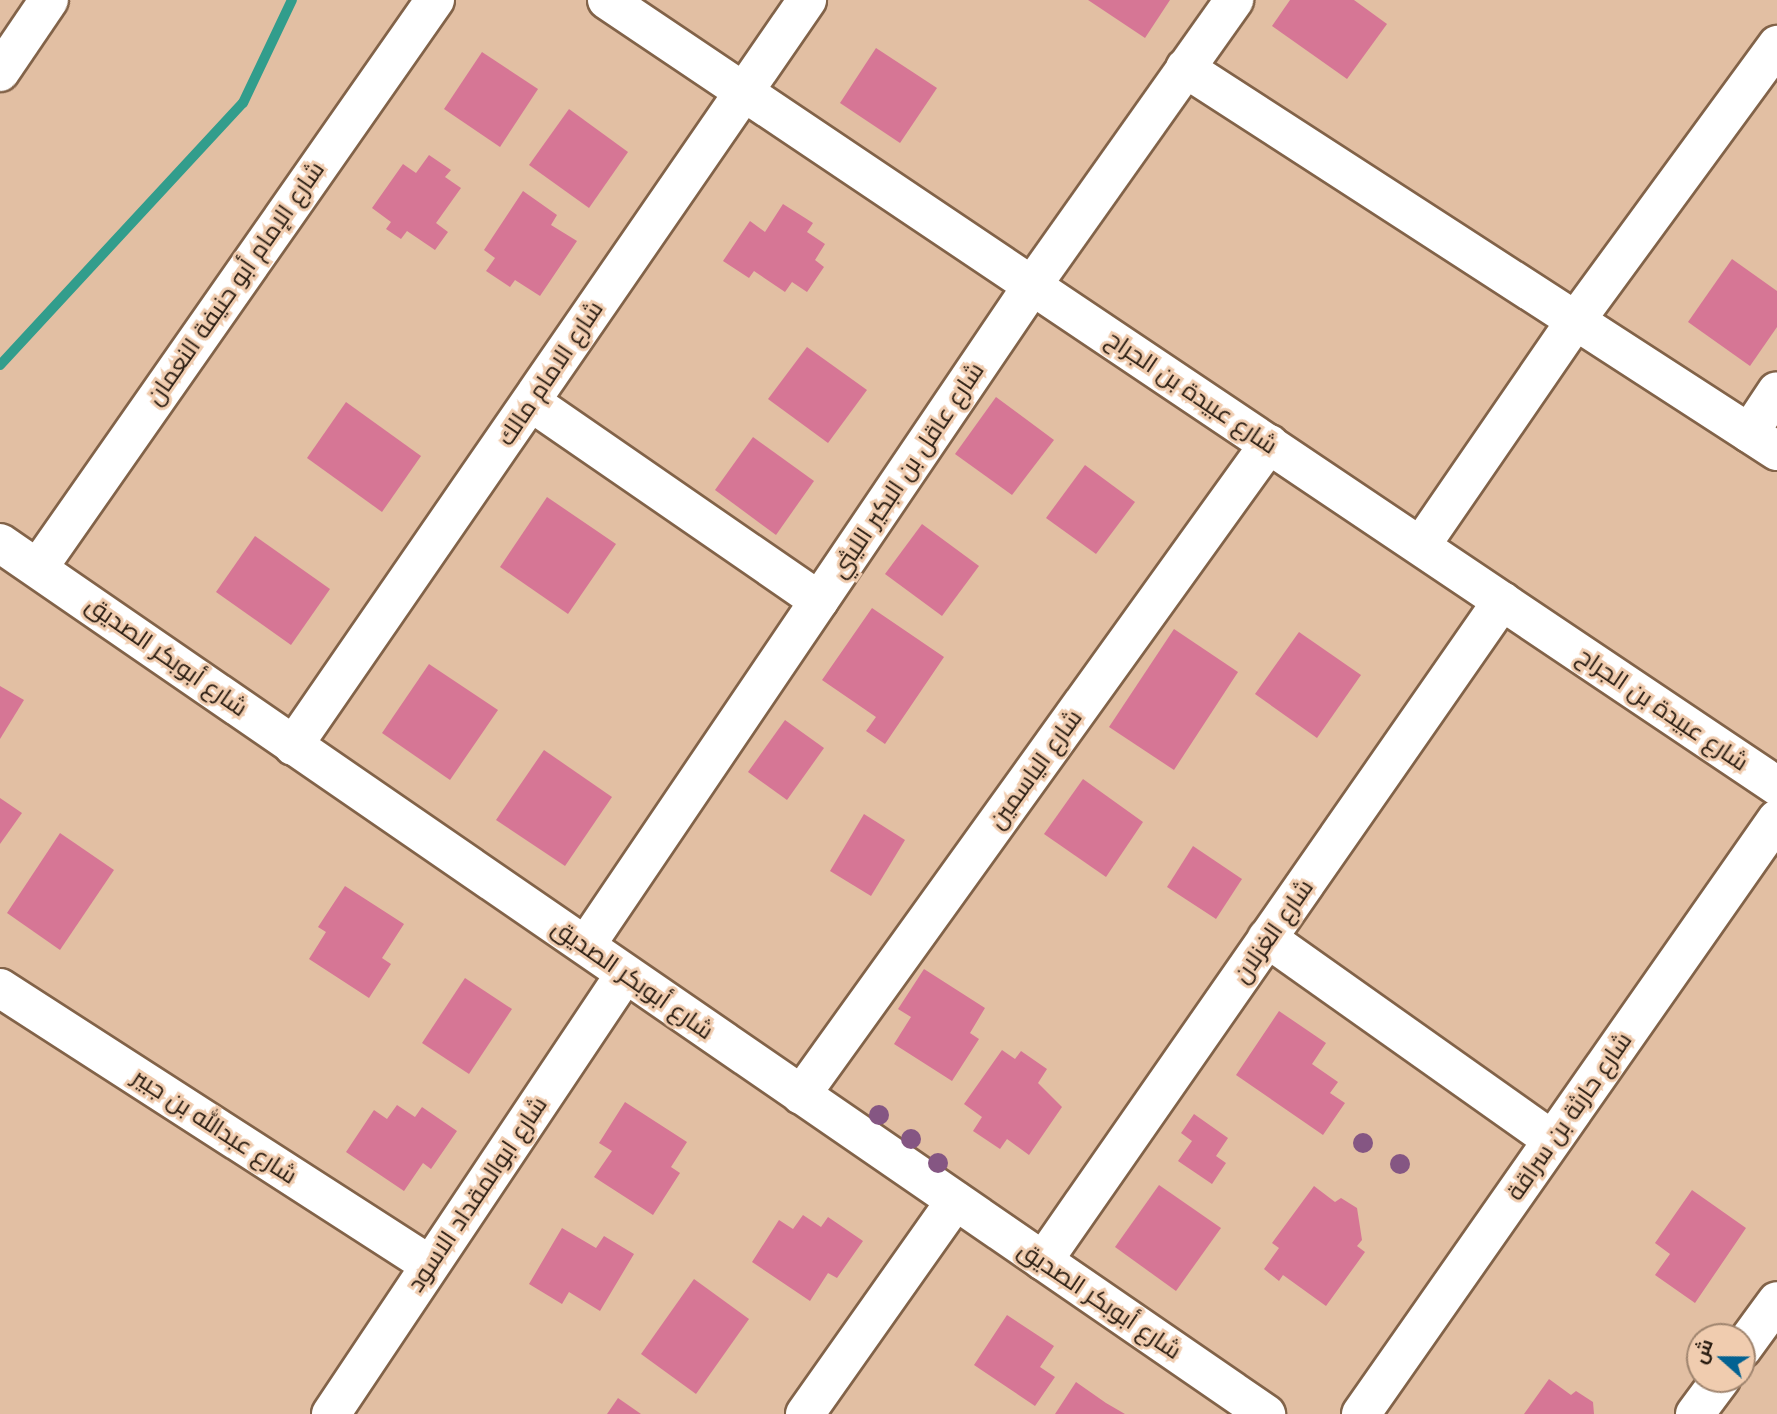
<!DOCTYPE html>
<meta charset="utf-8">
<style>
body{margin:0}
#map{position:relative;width:1777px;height:1414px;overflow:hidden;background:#e2bfa3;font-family:Inter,Cairo,sans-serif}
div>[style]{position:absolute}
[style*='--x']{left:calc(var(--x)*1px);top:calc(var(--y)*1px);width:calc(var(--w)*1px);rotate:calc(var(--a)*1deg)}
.stream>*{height:10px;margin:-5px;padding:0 5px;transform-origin:5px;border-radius:5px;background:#329d8c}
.building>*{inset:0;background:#d67695}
.roads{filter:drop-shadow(2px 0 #826349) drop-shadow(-2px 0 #826349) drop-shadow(0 2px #826349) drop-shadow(0 -2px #826349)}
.minor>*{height:38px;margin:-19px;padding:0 19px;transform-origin:19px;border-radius:19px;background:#fff}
.tertiary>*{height:38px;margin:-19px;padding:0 19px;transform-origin:19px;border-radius:19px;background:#fff}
.trees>*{width:20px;height:20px;margin:-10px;border-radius:50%;background:#855683}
span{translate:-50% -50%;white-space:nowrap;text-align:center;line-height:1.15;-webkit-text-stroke:6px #f0ccaf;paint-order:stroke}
.street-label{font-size:24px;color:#281b10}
.north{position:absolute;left:1686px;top:1323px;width:70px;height:70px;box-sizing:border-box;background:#f0ccaf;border:2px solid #a0856f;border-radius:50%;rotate:291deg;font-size:19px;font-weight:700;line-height:28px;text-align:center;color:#281b10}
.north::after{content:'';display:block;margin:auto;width:24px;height:32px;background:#036292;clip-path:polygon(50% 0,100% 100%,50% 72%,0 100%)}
</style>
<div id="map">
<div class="stream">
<i style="--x:0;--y:365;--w:357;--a:-47.2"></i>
<i style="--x:243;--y:103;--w:114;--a:-64.6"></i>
</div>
<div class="building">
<i style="clip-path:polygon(1088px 0,1170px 0,1145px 38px)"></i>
<i style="clip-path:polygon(1290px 0,1354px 0,1387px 24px,1347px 79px,1272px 26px)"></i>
<i style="clip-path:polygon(876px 48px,937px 88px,900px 143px,840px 103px)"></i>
<i style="clip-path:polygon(482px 52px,538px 89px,500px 147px,444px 109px)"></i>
<i style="clip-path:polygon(569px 109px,628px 152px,589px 208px,529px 165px)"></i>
<i style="clip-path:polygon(429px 155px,451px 170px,445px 177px,461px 188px,436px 223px,448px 232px,435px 250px,407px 231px,401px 239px,386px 229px,391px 222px,372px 208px,403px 164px,416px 173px)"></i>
<i style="clip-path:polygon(523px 191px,557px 215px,551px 225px,577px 241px,540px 296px,515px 280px,510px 287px,486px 271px,495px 258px,484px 250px)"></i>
<i style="clip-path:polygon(783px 204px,813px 223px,807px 232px,825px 244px,815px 260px,824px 267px,807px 292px,792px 282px,785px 292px,754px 271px,749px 278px,723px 261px,750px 221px,765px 232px)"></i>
<i style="clip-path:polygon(1732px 259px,1777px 291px,1777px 327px,1750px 366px,1688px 322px)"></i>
<i style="clip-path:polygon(807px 347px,867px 390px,828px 443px,768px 399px)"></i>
<i style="clip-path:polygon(996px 397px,1054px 440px,1012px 495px,955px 454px)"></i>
<i style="clip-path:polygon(346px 402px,421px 456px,382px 512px,307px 458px)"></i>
<i style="clip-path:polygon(753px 437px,814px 481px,776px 535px,715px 490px)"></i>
<i style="clip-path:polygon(1085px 465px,1135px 502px,1096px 554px,1046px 518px)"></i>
<i style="clip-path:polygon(547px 497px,616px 544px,568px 614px,500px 567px)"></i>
<i style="clip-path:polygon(922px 524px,979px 566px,942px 616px,885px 574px)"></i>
<i style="clip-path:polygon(255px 536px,330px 589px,291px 645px,216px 592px)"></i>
<i style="clip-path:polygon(872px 608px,944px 657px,885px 744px,866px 731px,876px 717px,822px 680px)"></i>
<i style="clip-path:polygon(1174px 629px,1238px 672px,1174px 770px,1109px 727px)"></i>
<i style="clip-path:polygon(1299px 632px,1361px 675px,1317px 738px,1255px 694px)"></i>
<i style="clip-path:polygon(429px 664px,498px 710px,450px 780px,382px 733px)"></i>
<i style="clip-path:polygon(0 686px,24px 700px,0 739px)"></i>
<i style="clip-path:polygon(785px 720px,824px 748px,787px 800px,748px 772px)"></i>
<i style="clip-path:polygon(544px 750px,612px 797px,565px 866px,496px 820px)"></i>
<i style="clip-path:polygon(1083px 779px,1143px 822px,1106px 877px,1044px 834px)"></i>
<i style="clip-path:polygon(0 798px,22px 813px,0 844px)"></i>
<i style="clip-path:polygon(864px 814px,905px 840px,871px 896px,830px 871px)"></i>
<i style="clip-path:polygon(60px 833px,114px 870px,60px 950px,7px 913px)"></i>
<i style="clip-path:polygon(1193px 846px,1242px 879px,1216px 919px,1167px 887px)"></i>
<i style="clip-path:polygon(345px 886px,404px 924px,382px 958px,391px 964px,369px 998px,309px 959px,326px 932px,318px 927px)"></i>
<i style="clip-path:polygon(924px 969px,985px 1008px,970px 1033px,979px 1039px,952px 1081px,894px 1044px,911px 1017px,898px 1009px)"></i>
<i style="clip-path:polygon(465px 978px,512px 1009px,469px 1074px,422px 1043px)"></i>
<i style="clip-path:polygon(1279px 1011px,1326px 1043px,1312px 1064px,1338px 1082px,1330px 1093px,1345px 1103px,1323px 1135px,1236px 1075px)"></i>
<i style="clip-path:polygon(1002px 1050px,1015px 1059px,1021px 1051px,1047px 1069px,1038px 1083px,1062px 1107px,1029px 1155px,1007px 1139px,1000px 1149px,973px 1131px,982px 1117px,964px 1104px)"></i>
<i style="clip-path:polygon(625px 1102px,687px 1142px,671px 1167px,680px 1173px,653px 1215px,594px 1177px,612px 1151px,599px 1143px)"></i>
<i style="clip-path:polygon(397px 1105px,415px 1117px,422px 1107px,457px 1131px,431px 1169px,423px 1163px,404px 1191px,346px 1152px,374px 1110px,387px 1119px)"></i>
<i style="clip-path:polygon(1194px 1114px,1228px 1138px,1216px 1156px,1226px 1163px,1212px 1184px,1178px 1161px,1192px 1141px,1181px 1133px)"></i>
<i style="clip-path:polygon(1159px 1185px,1221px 1228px,1176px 1291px,1115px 1247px)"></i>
<i style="clip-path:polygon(1314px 1186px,1335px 1202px,1341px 1198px,1357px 1208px,1362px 1240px,1357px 1246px,1365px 1252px,1326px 1306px,1283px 1275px,1279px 1281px,1264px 1269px,1279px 1248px,1272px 1243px)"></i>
<i style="clip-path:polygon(1692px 1190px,1746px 1228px,1695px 1303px,1655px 1275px,1670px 1254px,1655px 1243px)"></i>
<i style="clip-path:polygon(803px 1215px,821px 1227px,828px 1217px,863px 1241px,837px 1278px,828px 1273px,810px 1301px,752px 1262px,779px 1220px,793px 1229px)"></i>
<i style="clip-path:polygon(562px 1228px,596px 1248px,604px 1236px,634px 1254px,600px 1311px,569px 1292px,562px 1304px,529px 1284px)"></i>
<i style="clip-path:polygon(694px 1279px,749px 1319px,696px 1394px,641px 1354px)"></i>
<i style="clip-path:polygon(1007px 1315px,1054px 1346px,1040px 1367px,1055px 1377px,1035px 1406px,974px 1365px)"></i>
<i style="clip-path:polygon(1549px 1379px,1571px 1395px,1576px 1391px,1593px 1402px,1594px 1414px,1524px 1414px)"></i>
<i style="clip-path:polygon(1076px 1382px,1106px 1403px,1125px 1414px,1055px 1414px)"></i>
<i style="clip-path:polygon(618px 1398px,641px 1414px,607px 1414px)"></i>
</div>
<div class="roads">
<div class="minor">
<i style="--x:607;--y:0;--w:1410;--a:33.89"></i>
<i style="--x:1185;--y:68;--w:705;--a:32.9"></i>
<i style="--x:0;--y:72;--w:87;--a:-55.8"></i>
<i style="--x:531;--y:402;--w:350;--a:34.6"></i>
<i style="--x:1749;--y:433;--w:50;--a:-56.3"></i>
<i style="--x:1422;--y:544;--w:272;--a:-55.5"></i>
<i style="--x:1576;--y:320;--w:341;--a:-53.8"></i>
<i style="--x:38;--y:568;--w:693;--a:-55.05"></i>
<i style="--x:293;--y:746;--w:906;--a:-55.43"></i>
<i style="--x:1267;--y:938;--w:349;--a:35.3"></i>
<i style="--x:586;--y:945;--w:803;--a:-55.91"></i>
<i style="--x:1036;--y:280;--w:343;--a:-54.7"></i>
<i style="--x:0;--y:988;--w:511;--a:32.79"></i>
<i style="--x:801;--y:1095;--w:802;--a:-54.29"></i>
<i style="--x:1043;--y:1261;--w:804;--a:-55.18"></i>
<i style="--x:1742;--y:1349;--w:59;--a:-53.9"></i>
<i style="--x:331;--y:1414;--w:529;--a:-56.25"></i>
<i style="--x:805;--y:1414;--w:261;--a:-54.8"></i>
<i style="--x:1361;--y:1414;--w:726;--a:-55.04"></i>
<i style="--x:1695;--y:1414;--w:44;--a:-53.4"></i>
</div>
<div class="tertiary">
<i style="--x:0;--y:543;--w:1537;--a:34.53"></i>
</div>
</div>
<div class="trees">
<i style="left:879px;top:1115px"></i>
<i style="left:911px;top:1139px"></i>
<i style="left:1363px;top:1143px"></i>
<i style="left:938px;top:1163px"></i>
<i style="left:1400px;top:1164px"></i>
</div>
<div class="street-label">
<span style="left:235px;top:283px;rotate:-55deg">شارع الإمام أبو حنيفة النعمان</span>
<span style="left:550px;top:373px;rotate:-56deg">شارع الامام مالك</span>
<span style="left:1192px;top:392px;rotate:34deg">شارع عبيدة بن الجراح</span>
<span style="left:907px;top:470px;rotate:-56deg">شارع عاقل بن البكير الليثي</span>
<span style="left:167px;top:656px;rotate:35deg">شارع أبوبكر الصديق</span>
<span style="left:1663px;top:709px;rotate:34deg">شارع عبيدة بن الجراح</span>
<span style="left:1035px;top:769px;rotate:-54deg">شارع الياسمين</span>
<span style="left:1273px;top:931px;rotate:-55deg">شارع الغزلان</span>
<span style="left:633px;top:979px;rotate:35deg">شارع أبوبكر الصديق</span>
<span style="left:1569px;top:1116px;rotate:-55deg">شارع حارثة بن سراقة</span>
<span style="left:215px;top:1126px;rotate:33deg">شارع عبدالله بن جبير</span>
<span style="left:477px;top:1194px;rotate:-56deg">شارع ابوالمقداد الاسود</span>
<span style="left:1100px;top:1300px;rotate:34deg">شارع أبوبكر الصديق</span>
</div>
<div class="north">ش</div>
</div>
